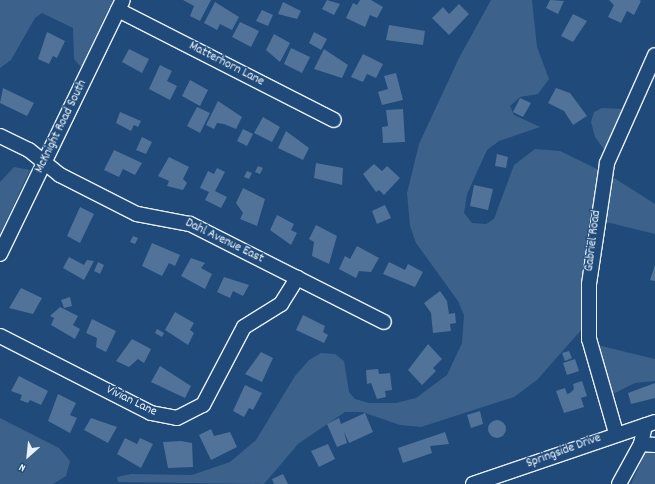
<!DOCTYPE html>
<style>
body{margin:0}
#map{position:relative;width:655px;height:484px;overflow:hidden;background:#1f4a7a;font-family:Dekko,sans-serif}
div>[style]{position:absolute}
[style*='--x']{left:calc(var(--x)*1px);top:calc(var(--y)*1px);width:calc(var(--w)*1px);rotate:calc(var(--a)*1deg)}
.green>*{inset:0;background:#3c628c}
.building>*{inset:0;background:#517399}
.round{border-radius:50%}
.roads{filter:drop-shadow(1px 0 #e8f1f8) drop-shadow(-1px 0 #e8f1f8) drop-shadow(0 1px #e8f1f8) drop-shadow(0 -1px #e8f1f8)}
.minor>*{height:14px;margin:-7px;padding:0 7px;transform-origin:7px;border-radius:7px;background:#1f4a7a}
span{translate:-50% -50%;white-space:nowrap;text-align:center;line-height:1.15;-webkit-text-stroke:3px #1f4a7a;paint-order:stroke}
.street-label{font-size:13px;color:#e8f1f8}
.north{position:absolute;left:8px;top:436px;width:40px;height:40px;-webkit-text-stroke:3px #1f4a7a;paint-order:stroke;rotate:207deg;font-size:11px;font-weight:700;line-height:16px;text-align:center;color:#e8f1f8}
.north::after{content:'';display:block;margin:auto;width:14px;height:18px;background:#e8f1f8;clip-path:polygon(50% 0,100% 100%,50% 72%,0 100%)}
</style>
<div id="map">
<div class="green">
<i style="clip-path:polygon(0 0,113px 0,81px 67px,74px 59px,73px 28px,42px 13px,35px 18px,11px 60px,0 68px)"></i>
<i style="clip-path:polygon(491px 0,532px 0,537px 47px,549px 79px,538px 94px,520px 97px,510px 106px,514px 115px,540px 127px,499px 141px,487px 150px,467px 194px,464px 213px,472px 223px,486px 224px,494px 219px,514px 165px,535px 149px,560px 151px,599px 170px,587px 236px,582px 329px,537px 380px,514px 397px,421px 427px,400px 425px,362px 412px,345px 412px,298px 444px,264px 484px,118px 482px,117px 477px,131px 474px,192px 475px,230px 462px,256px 440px,295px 376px,309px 360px,321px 353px,335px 354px,344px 361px,349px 392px,355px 399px,369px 403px,396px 403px,416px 398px,447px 375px,462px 343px,464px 315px,458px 301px,416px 243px,410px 226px,407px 193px,419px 144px,459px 58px)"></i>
<i style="clip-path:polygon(602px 108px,622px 109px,605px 151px,595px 137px,591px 122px,594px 112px)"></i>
<i style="clip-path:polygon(14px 167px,30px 170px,0 234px,0 182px)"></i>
<i style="clip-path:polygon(611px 176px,655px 204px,655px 234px,602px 221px)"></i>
<i style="clip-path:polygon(597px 345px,655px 359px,655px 381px,635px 383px,611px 395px)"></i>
<i style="clip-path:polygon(0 418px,59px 448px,70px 461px,66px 476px,53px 484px,0 484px)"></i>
<i style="clip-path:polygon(655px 435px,655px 484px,631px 484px,646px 451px)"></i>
</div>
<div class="building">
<i style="clip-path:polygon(183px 0,211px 0,200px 21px,190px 16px,194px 6px)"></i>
<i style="clip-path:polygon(327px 0,340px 4px,334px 15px,322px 9px)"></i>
<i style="clip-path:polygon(360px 0,371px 0,383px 7px,377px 18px,370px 15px,365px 27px,346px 18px,353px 3px,357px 5px)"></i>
<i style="clip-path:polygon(550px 0,564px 1px,558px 14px,546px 8px)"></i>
<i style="clip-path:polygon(609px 0,639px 0,641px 1px,634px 15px,627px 11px,621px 23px,608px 17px,614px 5px)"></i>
<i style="clip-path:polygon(215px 2px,239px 17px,232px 30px,220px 24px,217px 30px,204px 23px)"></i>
<i style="clip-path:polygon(283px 2px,301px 11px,297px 19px,278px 14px)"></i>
<i style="clip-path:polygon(459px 4px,469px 14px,449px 35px,432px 18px,443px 7px,449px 14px)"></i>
<i style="clip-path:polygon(262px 10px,273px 15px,268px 26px,256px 21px)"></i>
<i style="clip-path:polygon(573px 14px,587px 21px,573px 42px,561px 36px)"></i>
<i style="clip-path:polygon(240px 22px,259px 31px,251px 47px,232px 37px)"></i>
<i style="clip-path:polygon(389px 25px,425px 31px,423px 45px,386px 40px)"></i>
<i style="clip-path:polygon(47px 32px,65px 41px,57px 58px,53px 56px,49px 64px,38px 59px)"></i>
<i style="clip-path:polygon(314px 32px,327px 39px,321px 50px,309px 43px)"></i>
<i style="clip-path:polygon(274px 34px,290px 43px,280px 62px,266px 50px)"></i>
<i style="clip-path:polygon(291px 48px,310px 57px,302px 73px,284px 64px)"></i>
<i style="clip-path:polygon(129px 49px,149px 59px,142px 73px,122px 62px)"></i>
<i style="clip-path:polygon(324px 49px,348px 65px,342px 78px,314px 69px)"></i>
<i style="clip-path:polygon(363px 54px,383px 64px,376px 78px,367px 74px,363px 82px,351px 77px)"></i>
<i style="clip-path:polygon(160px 65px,172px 71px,167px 81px,177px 86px,170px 100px,149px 89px)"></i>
<i style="clip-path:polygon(396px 73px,403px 100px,382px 105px,378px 92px,388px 89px,384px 76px)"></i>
<i style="clip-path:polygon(190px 80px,208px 90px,200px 106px,182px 96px)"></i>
<i style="clip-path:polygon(3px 88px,34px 103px,27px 116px,0 103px)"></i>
<i style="clip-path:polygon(556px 88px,570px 93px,587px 116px,573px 125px,564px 111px,548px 103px)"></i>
<i style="clip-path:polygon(520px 98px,531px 103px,523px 117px,513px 112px)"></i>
<i style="clip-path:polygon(218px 101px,242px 117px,236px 129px,224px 124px,217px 123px,214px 129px,206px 125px)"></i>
<i style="clip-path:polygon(197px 107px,210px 113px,200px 133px,187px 126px)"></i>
<i style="clip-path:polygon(403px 109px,405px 142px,383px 143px,382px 127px,388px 126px,386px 110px)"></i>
<i style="clip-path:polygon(120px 112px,141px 121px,138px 127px,134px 125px,131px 131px,116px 123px)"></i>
<i style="clip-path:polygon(263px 117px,280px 127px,272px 142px,254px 133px)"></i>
<i style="clip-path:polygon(243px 129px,253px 134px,247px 146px,237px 141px)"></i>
<i style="clip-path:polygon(286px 131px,309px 148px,303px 160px,278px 148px)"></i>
<i style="clip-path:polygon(142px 137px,152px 142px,146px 154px,136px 150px)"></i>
<i style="clip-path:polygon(114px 150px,142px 163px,135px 175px,123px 169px,119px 177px,104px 170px)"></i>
<i style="clip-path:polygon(497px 154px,508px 157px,506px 168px,495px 166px)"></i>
<i style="clip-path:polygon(169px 157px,189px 167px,183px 179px,187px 183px,183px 190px,167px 186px,169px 181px,158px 176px)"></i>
<i style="clip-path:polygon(316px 163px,343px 168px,342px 185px,314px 178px)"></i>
<i style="clip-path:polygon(374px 164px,382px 171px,387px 166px,400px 178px,384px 195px,379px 190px,376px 192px,363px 174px)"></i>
<i style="clip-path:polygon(258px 166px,263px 168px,260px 174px,255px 172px)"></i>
<i style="clip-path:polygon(217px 168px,225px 172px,215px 191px,227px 197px,221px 208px,205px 200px,209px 192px,200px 188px,208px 171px,214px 174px)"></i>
<i style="clip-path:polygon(247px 171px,252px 173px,249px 179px,244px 177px)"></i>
<i style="clip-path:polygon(474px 185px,493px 189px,488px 210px,470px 206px)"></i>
<i style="clip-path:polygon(243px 188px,265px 199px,257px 226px,240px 219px,243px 213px,236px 203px)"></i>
<i style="clip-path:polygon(385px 205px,391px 218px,377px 224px,372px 211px)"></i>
<i style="clip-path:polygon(80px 207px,94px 214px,80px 243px,67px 236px)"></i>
<i style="clip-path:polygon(277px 215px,294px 224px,291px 230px,297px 233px,291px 245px,270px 230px)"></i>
<i style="clip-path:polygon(316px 225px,337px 236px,329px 264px,312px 256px,314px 242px,309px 239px)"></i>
<i style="clip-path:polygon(133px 236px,138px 238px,135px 244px,130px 242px)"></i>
<i style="clip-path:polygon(152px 243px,180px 255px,175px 266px,169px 263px,162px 276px,142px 266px)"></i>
<i style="clip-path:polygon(357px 246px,379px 258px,371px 272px,359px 271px,356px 278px,339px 269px,345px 256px,350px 259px)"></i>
<i style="clip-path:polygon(69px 257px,84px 265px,87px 260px,94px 261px,84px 280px,63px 268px)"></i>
<i style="clip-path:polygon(191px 258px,205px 263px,201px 268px,212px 274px,205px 289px,181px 276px)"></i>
<i style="clip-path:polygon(98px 262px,104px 265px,100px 274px,94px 271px)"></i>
<i style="clip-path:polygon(389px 262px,405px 270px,408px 264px,423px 272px,415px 287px,383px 274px)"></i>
<i style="clip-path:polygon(655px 265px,655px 281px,650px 280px)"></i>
<i style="clip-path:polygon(224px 277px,249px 285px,243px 296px,233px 291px,230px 298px,217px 292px)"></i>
<i style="clip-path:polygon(21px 288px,42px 298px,33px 314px,9px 308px)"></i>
<i style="clip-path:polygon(440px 291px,447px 301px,449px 314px,455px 313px,456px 323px,450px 324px,451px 331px,433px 333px,431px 313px,424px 303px)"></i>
<i style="clip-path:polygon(70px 297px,72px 306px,64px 308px,61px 300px)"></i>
<i style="clip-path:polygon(60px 307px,78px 316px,73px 325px,80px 329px,75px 339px,51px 325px,54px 318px,50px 316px)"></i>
<i style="clip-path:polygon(175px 312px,194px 323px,190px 330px,194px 333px,188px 345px,165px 330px)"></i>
<i style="clip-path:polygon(303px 315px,325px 326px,323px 332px,328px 335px,324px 343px,296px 330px)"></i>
<i style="clip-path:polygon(92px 319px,116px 331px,106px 352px,96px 347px,97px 338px,86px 333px)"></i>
<i style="clip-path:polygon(157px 329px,164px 333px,162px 337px,155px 333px)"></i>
<i style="clip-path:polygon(132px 339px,151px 349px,144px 363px,138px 359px,129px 367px,116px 361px)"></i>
<i style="clip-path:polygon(428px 344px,442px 359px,433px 368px,436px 371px,422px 385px,408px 370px)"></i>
<i style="clip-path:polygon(569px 351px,572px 358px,565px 361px,562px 353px)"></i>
<i style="clip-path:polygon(261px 352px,273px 358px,262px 382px,245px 374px)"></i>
<i style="clip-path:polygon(575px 359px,579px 371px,567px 375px,563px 363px)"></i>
<i style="clip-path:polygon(160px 366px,191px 386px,185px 398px,151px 382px)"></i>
<i style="clip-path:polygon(378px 369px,379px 374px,390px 373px,392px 390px,385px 391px,386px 397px,377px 399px,371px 383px,367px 384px,366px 370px)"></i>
<i style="clip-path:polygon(19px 376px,48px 391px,41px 405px,30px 400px,28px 403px,20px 400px,22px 395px,11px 391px)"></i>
<i style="clip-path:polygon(582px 381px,587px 396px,581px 398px,584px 407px,564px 413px,556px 391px,565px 388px,567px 394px,570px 393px,574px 389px,573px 384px)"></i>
<i style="clip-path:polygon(655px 383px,655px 398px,631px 404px,628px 393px)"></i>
<i style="clip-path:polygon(245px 385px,262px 393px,253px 410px,249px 408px,244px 417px,233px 411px)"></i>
<i style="clip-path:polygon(58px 394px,76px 403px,70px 415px,77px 418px,70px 433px,48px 421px)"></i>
<i style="clip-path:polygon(480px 411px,483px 424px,471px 428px,467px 415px)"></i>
<i style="clip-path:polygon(365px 413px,373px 432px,349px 443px,344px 432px,347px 443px,337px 447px,327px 424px,339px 418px,341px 424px)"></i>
<i style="clip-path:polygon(91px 418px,117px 427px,108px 443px,84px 430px)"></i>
<i class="round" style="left:488px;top:420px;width:18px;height:18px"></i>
<i style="clip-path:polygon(211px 429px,214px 436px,230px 432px,237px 447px,211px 460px,199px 435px)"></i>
<i style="clip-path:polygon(445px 432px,449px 444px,430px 446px,432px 453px,403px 463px,398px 448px)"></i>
<i style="clip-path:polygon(125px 438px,137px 444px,140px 438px,153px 444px,141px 468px,117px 454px)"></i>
<i style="clip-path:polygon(181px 441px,192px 443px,193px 467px,168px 468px,163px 442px)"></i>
<i style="clip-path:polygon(328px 444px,335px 459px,319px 467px,311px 451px)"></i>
<i style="clip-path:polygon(283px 474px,288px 484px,274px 484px,272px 479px)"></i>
</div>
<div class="roads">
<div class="minor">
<i style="--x:118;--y:10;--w:242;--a:27"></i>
<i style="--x:0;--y:136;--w:32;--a:26"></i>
<i style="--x:29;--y:150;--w:40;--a:39"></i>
<i style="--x:60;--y:175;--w:86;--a:26.9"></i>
<i style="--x:137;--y:214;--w:54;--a:10.7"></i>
<i style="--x:190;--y:224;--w:217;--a:26.8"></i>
<i style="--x:0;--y:254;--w:282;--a:-64.2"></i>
<i style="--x:0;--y:336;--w:169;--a:27"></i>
<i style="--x:151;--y:413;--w:26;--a:11"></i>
<i style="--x:177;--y:418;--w:29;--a:-27"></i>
<i style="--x:203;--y:405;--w:88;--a:-62.3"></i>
<i style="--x:244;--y:327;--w:44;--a:-31.9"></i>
<i style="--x:281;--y:304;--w:31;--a:-58"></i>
<i style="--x:616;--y:433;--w:98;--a:-106"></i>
<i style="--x:589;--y:339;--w:55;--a:-90"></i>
<i style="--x:589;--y:284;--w:122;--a:-81.5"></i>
<i style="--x:607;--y:163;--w:118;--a:-66"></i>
<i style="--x:641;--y:444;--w:14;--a:4"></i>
<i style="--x:473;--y:484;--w:192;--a:-18.8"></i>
<i style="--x:619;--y:484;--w:46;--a:-61.2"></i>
<i style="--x:641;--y:444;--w:19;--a:-78"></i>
</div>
</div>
<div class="street-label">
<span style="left:226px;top:65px;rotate:27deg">Matterhorn Lane</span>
<span style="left:62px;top:127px;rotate:-64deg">McKnight Road South</span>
<span style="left:594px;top:241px;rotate:-83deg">Gabriel Road</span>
<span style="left:224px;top:242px;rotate:26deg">Dahl Avenue East</span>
<span style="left:131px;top:402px;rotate:26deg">Vivian Lane</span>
<span style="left:564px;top:452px;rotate:-20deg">Springside Drive</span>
</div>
<div class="north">N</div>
</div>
